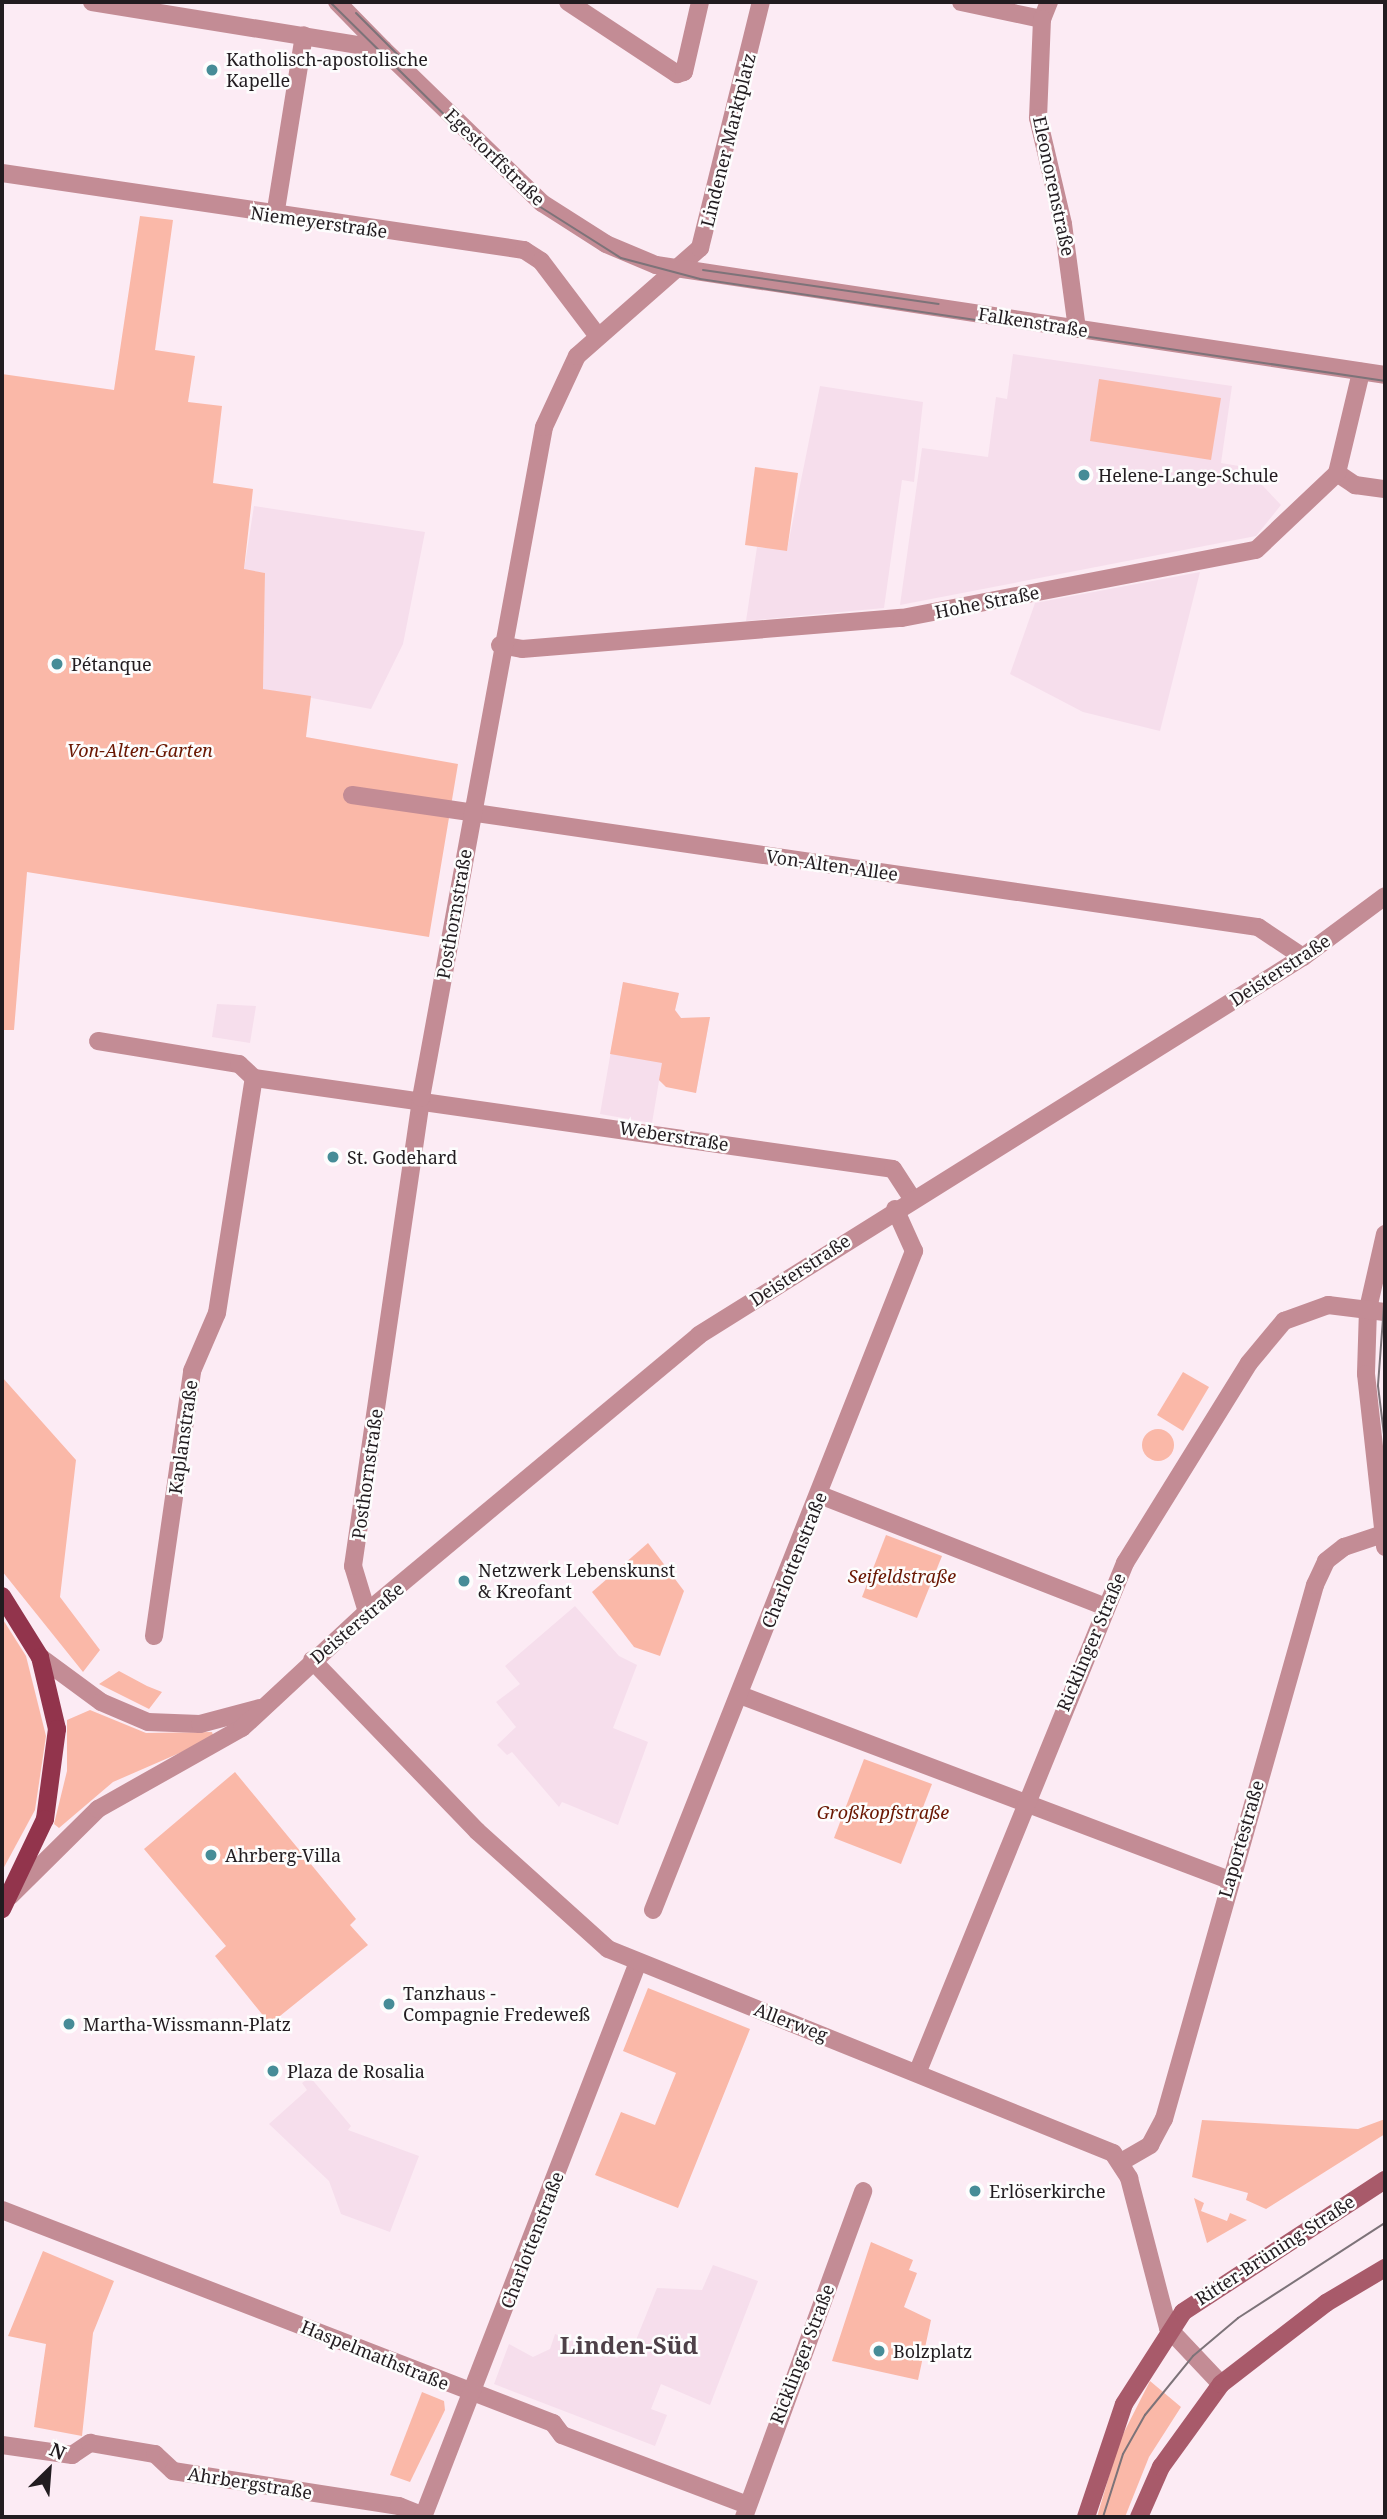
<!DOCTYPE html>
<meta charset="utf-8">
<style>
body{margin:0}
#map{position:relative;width:1387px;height:2519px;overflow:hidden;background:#fcebf4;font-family:"Noto Serif",serif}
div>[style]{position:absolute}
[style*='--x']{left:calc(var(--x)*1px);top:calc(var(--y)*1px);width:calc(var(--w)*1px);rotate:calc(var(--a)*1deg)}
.built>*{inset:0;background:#f6deec}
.green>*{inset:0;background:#fab8a8}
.round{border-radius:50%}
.minor>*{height:18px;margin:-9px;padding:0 9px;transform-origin:9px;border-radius:9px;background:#c38c95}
.tertiary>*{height:18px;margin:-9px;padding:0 9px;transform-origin:9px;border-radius:9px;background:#c38c95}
.secondary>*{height:18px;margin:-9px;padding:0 9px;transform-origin:9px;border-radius:9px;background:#a85a6a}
.primary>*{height:18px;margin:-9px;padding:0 9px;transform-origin:9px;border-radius:9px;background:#92344c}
.tram>*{height:2px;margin:-1px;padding:0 1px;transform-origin:1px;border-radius:1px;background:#7d7379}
.dots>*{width:19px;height:19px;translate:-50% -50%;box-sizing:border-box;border:4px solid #fdfdfd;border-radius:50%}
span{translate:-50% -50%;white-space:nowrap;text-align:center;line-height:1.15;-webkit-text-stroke:5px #fdfdfd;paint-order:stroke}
.poi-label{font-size:18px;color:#221c20}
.left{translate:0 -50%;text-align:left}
.street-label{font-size:18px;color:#221c20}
.park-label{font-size:18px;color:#6a1702;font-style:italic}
.district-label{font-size:24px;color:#4e4048;font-weight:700}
.frame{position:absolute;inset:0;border:4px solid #221c20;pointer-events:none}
.north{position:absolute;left:14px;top:2435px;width:70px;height:70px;-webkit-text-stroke:5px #fdfdfd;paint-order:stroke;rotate:25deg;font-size:19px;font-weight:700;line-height:28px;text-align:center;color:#221c20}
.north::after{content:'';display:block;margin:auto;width:24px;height:32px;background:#221c20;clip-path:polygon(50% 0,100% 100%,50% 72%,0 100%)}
</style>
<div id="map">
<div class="built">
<i style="clip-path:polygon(1013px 354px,1232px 386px,1221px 463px,1245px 467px,1281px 505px,1256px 536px,900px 605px,922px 448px,988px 457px,996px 397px,1007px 399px)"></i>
<i style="clip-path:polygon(820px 386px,923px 402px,914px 482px,902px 480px,884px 608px,746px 621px,757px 547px,787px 550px)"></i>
<i style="clip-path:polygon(254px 506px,425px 532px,403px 644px,371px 709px,263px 689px,265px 573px,244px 570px)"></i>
<i style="clip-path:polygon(1200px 572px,1160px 731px,1083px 712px,1010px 674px,1035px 603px)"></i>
<i style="clip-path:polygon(623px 982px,679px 993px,675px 1010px,681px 1018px,710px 1017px,696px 1093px,659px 1081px,652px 1123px,600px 1114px)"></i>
<i style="clip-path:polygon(217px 1004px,256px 1006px,250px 1043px,212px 1037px)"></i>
<i style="clip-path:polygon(575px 1606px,619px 1656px,637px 1665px,613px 1728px,648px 1742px,618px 1825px,562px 1802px,559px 1807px,512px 1752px,507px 1755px,497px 1745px,516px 1727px,496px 1702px,520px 1684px,505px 1666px)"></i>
<i style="clip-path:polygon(310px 2077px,351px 2126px,348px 2130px,419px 2156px,390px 2232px,341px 2214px,329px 2181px,269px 2124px,307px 2090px,302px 2083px)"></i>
<i style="clip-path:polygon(713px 2265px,758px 2281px,710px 2405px,661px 2384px,651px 2409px,667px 2415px,655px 2446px,494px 2384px,509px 2344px,533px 2357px,550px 2349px,555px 2334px,617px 2358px,632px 2350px,657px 2288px,702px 2290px)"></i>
</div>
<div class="green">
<i style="clip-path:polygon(140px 216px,173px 220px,155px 350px,195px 356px,188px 402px,222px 406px,213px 483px,253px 489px,244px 569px,265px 573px,263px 689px,311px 696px,306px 737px,458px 764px,429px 937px,27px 872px,14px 1030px,2px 1030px,2px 374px,114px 390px)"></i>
<i style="clip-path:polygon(1099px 379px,1221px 398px,1211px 460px,1090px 441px)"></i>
<i style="clip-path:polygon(755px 467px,798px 473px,787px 551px,745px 545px)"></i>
<i style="clip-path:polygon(623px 982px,679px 993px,675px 1010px,681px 1018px,710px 1017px,696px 1093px,666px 1087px,659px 1080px,662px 1063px,610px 1054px)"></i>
<i style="clip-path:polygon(1183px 1372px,1209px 1387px,1183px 1431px,1157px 1415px)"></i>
<i style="clip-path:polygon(2px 1377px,76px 1460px,60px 1597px,100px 1650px,83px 1672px,2px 1571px)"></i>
<i class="round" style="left:1142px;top:1429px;width:32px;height:32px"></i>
<i style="clip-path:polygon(886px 1535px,942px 1556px,917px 1618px,862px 1597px)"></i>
<i style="clip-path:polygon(648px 1543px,684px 1591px,660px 1656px,634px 1647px,592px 1592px)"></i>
<i style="clip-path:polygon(2px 1618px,26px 1656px,46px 1736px,35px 1810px,2px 1871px)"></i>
<i style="clip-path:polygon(119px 1671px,147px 1686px,162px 1692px,149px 1709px,99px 1684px)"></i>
<i style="clip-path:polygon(90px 1710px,146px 1733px,212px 1732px,214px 1738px,113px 1782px,59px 1828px,54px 1824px,67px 1771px,67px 1720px)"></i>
<i style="clip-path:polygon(864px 1759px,932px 1784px,901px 1864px,834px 1838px)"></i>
<i style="clip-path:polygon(235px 1772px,356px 1919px,350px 1925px,368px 1945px,270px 2024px,215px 1956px,226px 1946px,144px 1849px)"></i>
<i style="clip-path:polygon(648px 1988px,750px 2029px,678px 2208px,595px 2175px,621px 2112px,655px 2125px,676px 2073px,623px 2051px)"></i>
<i style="clip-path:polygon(1385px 2119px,1385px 2134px,1266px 2209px,1246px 2200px,1248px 2193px,1192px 2177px,1202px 2120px,1358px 2129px)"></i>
<i style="clip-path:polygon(1194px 2198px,1204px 2203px,1201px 2211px,1227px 2221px,1230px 2213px,1247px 2220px,1207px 2243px)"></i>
<i style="clip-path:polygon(871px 2242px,913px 2260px,909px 2270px,917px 2273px,904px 2307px,931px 2320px,918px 2380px,832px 2361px)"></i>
<i style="clip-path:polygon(43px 2251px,114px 2281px,93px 2333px,82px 2436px,34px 2427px,46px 2344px,8px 2336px)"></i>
<i style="clip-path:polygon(1150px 2381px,1181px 2407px,1149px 2457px,1125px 2517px,1097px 2517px,1119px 2442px)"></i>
<i style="clip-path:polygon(422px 2392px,444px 2401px,445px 2410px,410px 2482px,390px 2475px)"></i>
</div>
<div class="minor">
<i style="--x:337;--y:2;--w:66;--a:45.6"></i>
<i style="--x:568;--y:2;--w:131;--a:33.4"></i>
<i style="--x:677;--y:74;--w:7;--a:-16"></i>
<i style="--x:684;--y:72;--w:72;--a:-77.1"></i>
<i style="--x:961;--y:2;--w:83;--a:11.9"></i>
<i style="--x:1049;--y:2;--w:18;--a:112"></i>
<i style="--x:1042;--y:19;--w:99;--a:92.3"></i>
<i style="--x:1038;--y:118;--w:109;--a:76.7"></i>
<i style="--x:1063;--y:224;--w:106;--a:82.4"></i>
<i style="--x:2;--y:173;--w:528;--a:8.39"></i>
<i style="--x:524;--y:250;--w:20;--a:33"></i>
<i style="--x:541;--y:261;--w:93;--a:52.9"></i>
<i style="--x:275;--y:216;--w:183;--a:-80.9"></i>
<i style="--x:1337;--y:473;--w:22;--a:34"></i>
<i style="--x:1355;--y:485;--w:30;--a:8"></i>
<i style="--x:500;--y:645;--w:22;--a:10"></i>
<i style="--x:522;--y:649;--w:381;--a:-4.7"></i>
<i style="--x:902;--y:618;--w:360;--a:-10.9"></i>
<i style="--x:1256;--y:550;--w:112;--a:-43.5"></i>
<i style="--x:1337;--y:473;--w:104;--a:-76.6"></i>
<i style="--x:352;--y:795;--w:916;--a:8.29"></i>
<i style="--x:1258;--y:927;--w:54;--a:33.7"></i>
<i style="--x:98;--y:1041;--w:143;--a:9.3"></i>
<i style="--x:239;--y:1064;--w:21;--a:43"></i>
<i style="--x:254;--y:1078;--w:645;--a:8.1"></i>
<i style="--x:893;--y:1169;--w:35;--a:57"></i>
<i style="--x:1385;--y:1234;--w:77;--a:102.8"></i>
<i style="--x:1368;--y:1309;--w:65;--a:91.8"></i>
<i style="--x:1366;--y:1374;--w:174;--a:83.7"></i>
<i style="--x:820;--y:1495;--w:304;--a:21.4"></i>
<i style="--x:367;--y:1612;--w:48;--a:-106.9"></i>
<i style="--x:353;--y:1566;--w:473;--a:-81.7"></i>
<i style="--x:421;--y:1098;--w:682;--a:-79.61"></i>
<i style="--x:544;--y:427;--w:78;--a:-65.1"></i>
<i style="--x:577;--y:356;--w:164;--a:-41.3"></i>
<i style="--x:700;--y:248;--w:253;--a:-76.1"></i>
<i style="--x:154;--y:1636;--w:268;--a:-81.8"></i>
<i style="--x:192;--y:1371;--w:63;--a:-66.7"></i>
<i style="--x:217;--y:1313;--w:238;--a:-81.1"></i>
<i style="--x:740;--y:1695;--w:523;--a:20.72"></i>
<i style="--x:653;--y:1910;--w:709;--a:-68.39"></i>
<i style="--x:914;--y:1251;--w:46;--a:-114.3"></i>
<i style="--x:918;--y:2071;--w:549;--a:-67.83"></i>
<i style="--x:1125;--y:1563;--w:235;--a:-58.2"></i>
<i style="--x:1249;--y:1363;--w:55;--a:-50.2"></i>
<i style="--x:1284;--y:1321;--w:47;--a:-20"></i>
<i style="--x:1328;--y:1305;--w:57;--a:7"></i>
<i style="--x:1121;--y:2162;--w:34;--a:-30"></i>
<i style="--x:1150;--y:2145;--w:30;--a:-62"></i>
<i style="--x:1164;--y:2119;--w:555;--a:-74.21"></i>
<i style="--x:1315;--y:1585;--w:26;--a:-65"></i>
<i style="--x:1326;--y:1561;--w:23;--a:-38"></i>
<i style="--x:1344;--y:1547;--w:41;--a:-18.4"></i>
<i style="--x:2;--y:2210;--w:591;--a:21.14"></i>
<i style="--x:553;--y:2423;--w:15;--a:53"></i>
<i style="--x:562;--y:2435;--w:196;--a:20.7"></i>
<i style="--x:2;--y:2445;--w:71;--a:8.1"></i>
<i style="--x:72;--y:2455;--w:22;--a:-34"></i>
<i style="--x:90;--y:2443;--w:66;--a:9.6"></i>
<i style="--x:155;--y:2454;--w:25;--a:43"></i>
<i style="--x:173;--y:2471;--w:229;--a:8.8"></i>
<i style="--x:399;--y:2506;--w:27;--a:22"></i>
<i style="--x:423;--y:2517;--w:595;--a:-68.82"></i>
<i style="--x:744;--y:2517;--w:347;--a:-69.9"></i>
</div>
<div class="tertiary">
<i style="--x:92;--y:2;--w:295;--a:9.2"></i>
<i style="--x:383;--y:49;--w:221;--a:44.1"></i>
<i style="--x:542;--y:203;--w:76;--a:32.6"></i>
<i style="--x:606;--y:244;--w:54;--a:22.8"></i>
<i style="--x:656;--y:265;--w:737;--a:8.58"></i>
<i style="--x:40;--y:1657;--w:76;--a:36.4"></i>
<i style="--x:101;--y:1702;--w:51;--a:23.1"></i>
<i style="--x:148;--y:1722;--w:52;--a:2.2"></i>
<i style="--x:200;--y:1724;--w:62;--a:-14.9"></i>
<i style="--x:312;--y:1660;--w:238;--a:46"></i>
<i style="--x:477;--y:1831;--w:176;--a:42"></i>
<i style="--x:608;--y:1949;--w:545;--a:22"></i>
<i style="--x:1113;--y:2153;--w:30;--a:57"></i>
<i style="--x:1129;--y:2178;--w:155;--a:75.4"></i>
<i style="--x:1168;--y:2328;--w:77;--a:46.6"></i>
<i style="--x:10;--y:1896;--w:124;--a:-44.7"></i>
<i style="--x:98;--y:1809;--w:165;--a:-29.4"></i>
<i style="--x:242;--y:1728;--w:171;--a:-42.9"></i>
<i style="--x:367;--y:1612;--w:432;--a:-39.8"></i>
<i style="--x:699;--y:1335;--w:713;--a:-32.04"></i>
<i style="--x:1303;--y:957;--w:102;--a:-36.6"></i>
</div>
<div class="secondary">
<i style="--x:1086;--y:2517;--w:119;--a:-71.4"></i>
<i style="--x:1124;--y:2404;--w:109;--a:-57.3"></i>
<i style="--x:1183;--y:2312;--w:241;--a:-33.2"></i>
<i style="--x:1139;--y:2517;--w:55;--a:-66.3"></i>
<i style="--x:1161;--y:2467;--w:102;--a:-54.1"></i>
<i style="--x:1221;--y:2384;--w:133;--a:-37.6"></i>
<i style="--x:1326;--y:2303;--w:69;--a:-30.7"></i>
</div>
<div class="primary">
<i style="--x:2;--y:1596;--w:72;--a:58.1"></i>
<i style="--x:40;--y:1657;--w:74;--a:76.7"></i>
<i style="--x:57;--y:1729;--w:91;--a:97.6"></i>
<i style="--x:45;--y:1819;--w:100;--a:115.5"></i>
</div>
<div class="tram">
<i style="--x:330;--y:2;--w:286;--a:44.6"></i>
<i style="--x:534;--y:203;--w:103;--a:32.3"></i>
<i style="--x:621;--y:258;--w:82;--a:14.9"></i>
<i style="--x:700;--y:279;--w:693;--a:8.47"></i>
<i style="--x:356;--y:13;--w:74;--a:45"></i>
<i style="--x:703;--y:270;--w:238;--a:8.2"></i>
<i style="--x:1385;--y:1292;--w:94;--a:94.3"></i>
<i style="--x:1378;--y:1386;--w:56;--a:82.9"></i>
<i style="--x:1103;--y:2517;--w:66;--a:-72.4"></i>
<i style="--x:1123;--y:2454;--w:45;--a:-60.6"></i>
<i style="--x:1145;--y:2415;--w:76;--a:-50.9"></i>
<i style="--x:1193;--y:2356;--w:59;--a:-40.2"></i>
<i style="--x:1238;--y:2318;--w:175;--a:-32.9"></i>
</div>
<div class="dots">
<i style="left:212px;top:70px;background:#468c97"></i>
<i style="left:1084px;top:475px;background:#468c97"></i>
<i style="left:57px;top:664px;background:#468c97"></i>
<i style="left:333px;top:1157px;background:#468c97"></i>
<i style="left:464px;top:1581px;background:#468c97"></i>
<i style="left:211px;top:1855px;background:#468c97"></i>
<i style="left:389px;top:2004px;background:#468c97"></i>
<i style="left:69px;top:2024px;background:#468c97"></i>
<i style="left:273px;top:2071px;background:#468c97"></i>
<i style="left:975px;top:2191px;background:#468c97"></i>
<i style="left:879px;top:2351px;background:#468c97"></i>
</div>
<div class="poi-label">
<span class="left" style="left:226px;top:70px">Katholisch-apostolische<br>Kapelle</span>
<span class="left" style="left:1098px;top:475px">Helene-Lange-Schule</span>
<span class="left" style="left:71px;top:664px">Pétanque</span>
<span class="left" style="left:347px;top:1157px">St. Godehard</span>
<span class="left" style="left:478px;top:1581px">Netzwerk Lebenskunst<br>&amp; Kreofant</span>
<span class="left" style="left:225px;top:1855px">Ahrberg-Villa</span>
<span class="left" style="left:403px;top:2004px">Tanzhaus -<br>Compagnie Fredeweß</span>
<span class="left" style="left:83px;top:2024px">Martha-Wissmann-Platz</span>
<span class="left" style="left:287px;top:2071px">Plaza de Rosalia</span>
<span class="left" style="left:989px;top:2191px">Erlöserkirche</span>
<span class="left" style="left:893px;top:2351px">Bolzplatz</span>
</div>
<div class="street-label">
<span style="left:728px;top:140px;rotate:-76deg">Lindener Marktplatz</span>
<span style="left:495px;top:157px;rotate:44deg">Egestorffstraße</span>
<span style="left:1054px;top:186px;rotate:78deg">Eleonorenstraße</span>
<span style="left:319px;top:222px;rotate:8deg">Niemeyerstraße</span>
<span style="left:1033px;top:322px;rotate:9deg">Falkenstraße</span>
<span style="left:987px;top:602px;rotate:-11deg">Hohe Straße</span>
<span style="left:832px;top:865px;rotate:8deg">Von-Alten-Allee</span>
<span style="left:454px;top:914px;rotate:-80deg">Posthornstraße</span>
<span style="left:1280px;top:970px;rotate:-33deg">Deisterstraße</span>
<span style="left:674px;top:1136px;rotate:9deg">Weberstraße</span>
<span style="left:800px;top:1270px;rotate:-33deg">Deisterstraße</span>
<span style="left:183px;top:1437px;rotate:-82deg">Kaplanstraße</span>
<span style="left:367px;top:1474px;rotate:-82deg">Posthornstraße</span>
<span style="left:794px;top:1560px;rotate:-68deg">Charlottenstraße</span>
<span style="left:357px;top:1623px;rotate:-40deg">Deisterstraße</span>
<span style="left:1091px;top:1642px;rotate:-67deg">Ricklinger Straße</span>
<span style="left:1241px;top:1839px;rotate:-74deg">Laportestraße</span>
<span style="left:791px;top:2022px;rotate:21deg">Allerweg</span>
<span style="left:532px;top:2240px;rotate:-69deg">Charlottenstraße</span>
<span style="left:1275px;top:2250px;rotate:-33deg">Ritter-Brüning-Straße</span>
<span style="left:802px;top:2354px;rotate:-69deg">Ricklinger Straße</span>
<span style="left:375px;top:2355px;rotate:22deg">Haspelmathstraße</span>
<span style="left:250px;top:2483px;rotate:9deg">Ahrbergstraße</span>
</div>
<div class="park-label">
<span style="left:140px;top:750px">Von-Alten-Garten</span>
<span style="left:902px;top:1576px">Seifeldstraße</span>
<span style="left:883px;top:1812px">Großkopfstraße</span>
</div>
<div class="district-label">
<span style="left:629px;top:2345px">Linden-Süd</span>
</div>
<div class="frame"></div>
<div class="north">N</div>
</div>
